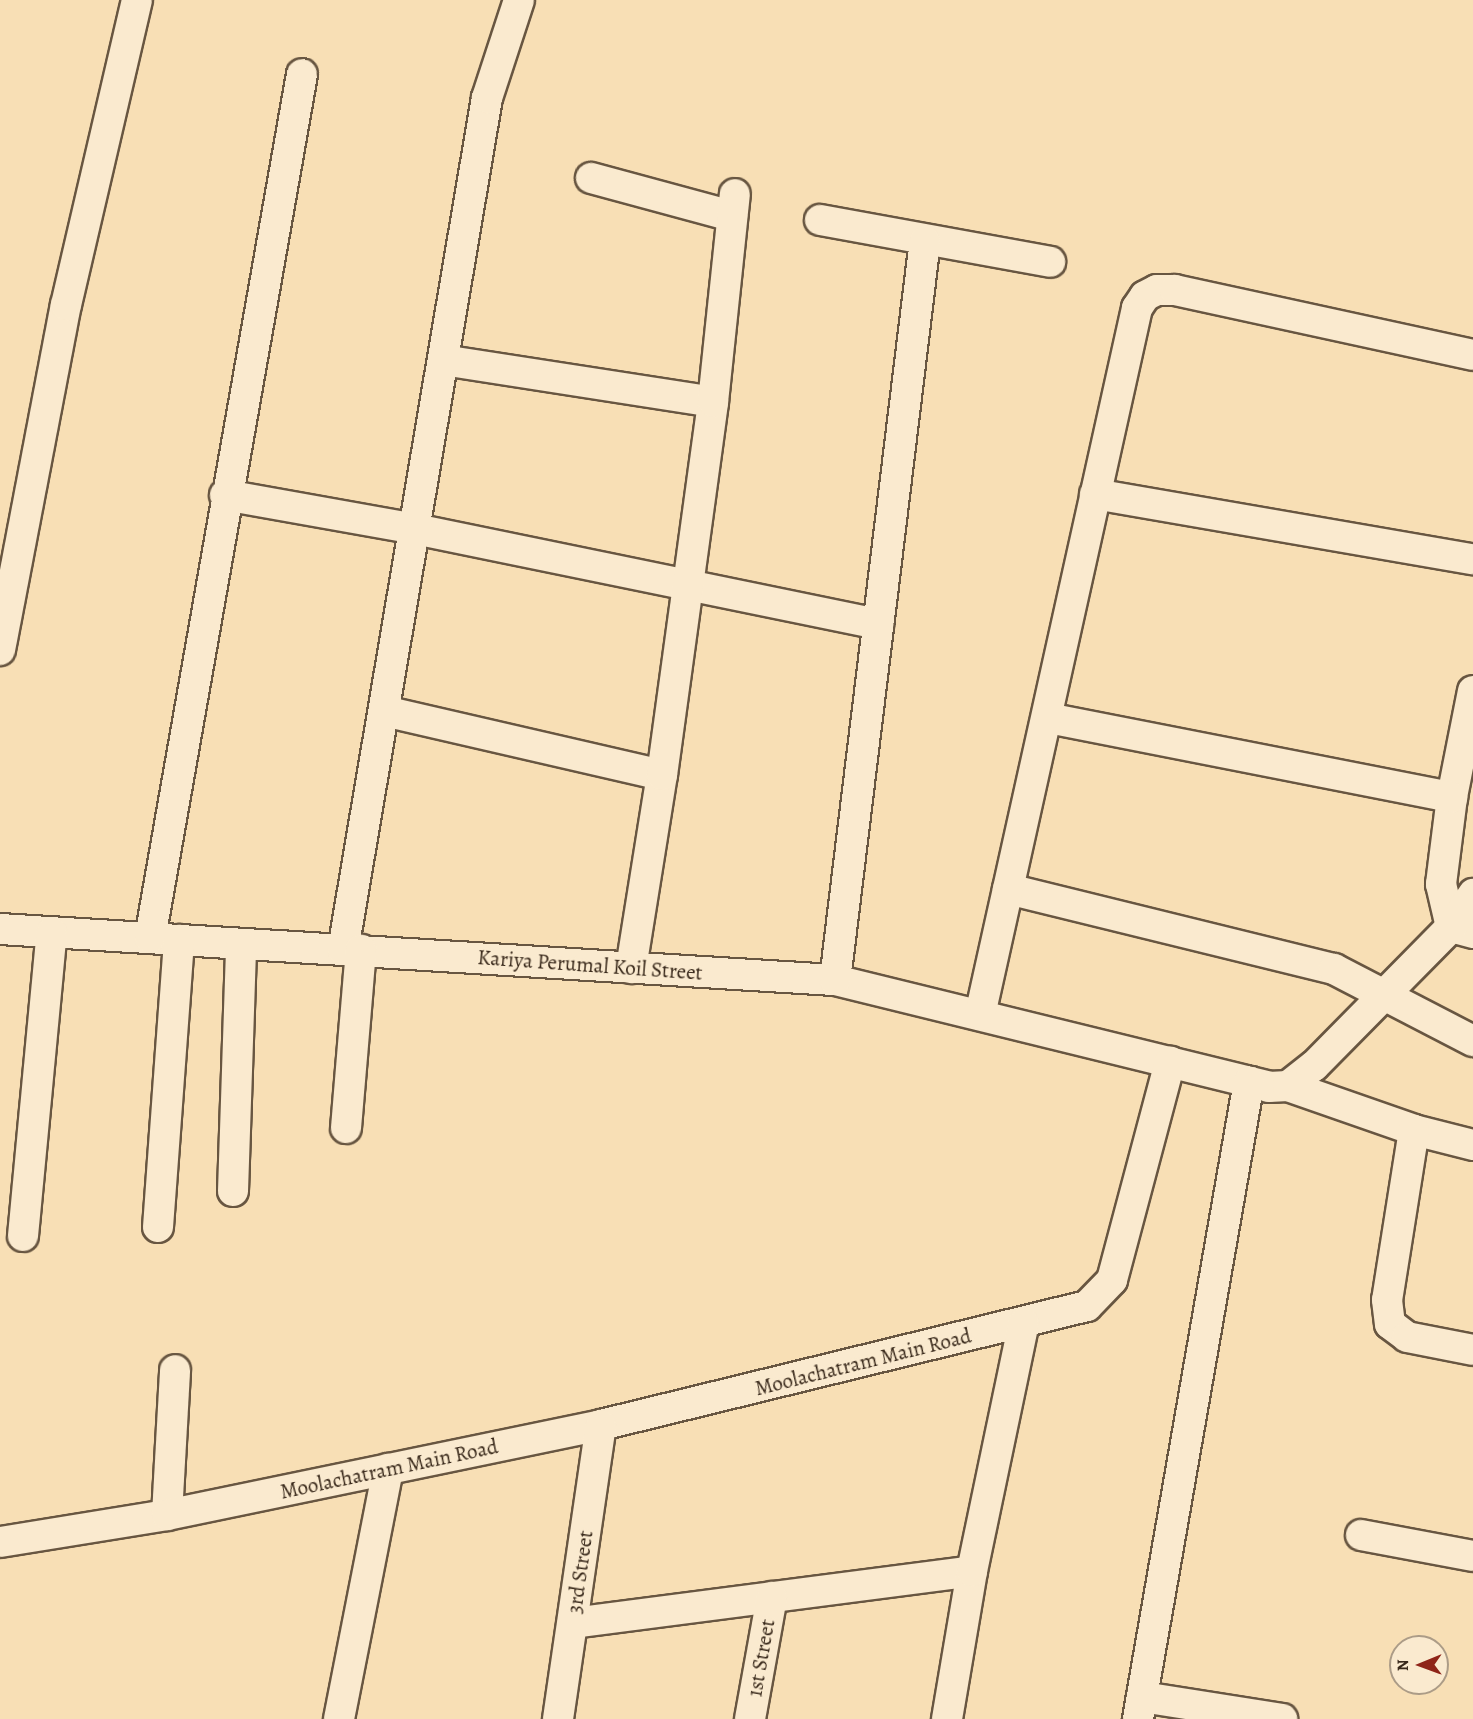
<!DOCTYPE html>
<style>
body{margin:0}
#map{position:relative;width:1473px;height:1719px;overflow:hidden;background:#f8dfb5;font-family:Alegreya,serif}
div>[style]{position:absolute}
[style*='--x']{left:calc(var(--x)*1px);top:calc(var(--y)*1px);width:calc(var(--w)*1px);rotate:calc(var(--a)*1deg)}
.roads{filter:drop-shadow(2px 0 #685641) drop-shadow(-2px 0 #685641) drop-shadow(0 2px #685641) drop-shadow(0 -2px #685641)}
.minor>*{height:30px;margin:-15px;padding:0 15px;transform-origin:15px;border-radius:15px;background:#faeacf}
span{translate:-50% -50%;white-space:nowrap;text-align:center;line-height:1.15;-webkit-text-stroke:5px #faeacf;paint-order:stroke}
.street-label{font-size:21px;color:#38281a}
.north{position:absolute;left:1389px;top:1635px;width:60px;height:60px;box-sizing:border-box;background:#faeacf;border:2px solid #ac9c87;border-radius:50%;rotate:269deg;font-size:16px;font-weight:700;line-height:24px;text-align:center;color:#38281a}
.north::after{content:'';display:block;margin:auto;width:21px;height:27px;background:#8f2418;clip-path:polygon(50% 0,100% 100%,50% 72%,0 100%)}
</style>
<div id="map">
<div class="roads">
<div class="minor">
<i style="--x:591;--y:178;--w:146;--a:15.1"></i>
<i style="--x:820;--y:220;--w:234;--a:10.3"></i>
<i style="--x:443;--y:360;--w:273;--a:8.8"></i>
<i style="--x:1095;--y:494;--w:384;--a:9.8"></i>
<i style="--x:225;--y:495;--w:193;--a:10.1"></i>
<i style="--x:415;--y:529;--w:473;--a:11.6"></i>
<i style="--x:0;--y:650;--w:351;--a:-79.2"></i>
<i style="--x:66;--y:305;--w:313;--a:-76.9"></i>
<i style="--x:1473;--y:691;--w:108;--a:101.2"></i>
<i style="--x:1452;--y:797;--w:88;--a:97.2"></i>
<i style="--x:1441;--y:884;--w:44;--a:76.9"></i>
<i style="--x:1451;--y:927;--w:23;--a:15"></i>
<i style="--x:384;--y:711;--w:285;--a:13"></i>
<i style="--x:1048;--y:718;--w:412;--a:11.1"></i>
<i style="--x:1008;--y:889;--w:336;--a:13.8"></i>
<i style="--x:1334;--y:969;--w:157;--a:27.4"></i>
<i style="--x:0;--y:929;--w:837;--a:3.5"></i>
<i style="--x:835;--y:980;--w:447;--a:13.8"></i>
<i style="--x:1269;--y:1087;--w:19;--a:-3"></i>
<i style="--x:1288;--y:1086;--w:33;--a:-38"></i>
<i style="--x:1314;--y:1066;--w:195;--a:-45.4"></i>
<i style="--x:1451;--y:927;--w:40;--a:-56"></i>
<i style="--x:150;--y:938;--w:877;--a:-80.02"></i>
<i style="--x:343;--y:950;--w:864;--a:-80.41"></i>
<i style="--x:487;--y:98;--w:103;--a:-71.9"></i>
<i style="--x:631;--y:968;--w:195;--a:-80.9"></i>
<i style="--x:662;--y:775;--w:376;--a:-82.2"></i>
<i style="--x:713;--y:402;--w:209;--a:-84"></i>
<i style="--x:835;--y:980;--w:744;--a:-83.06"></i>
<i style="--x:980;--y:1015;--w:724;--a:-77.48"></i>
<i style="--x:1137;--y:308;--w:14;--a:-56"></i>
<i style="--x:1145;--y:296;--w:13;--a:-27"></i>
<i style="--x:1157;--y:290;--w:18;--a:0"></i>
<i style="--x:1175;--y:290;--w:305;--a:12.3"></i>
<i style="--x:1288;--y:1086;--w:133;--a:19.2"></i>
<i style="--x:1414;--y:1130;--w:61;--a:14.3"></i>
<i style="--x:346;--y:1128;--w:179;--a:-85.2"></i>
<i style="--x:1414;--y:1130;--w:172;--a:99"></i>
<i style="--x:1387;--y:1300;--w:24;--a:83"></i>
<i style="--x:1390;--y:1324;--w:21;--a:37"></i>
<i style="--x:1407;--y:1337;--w:67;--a:11.1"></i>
<i style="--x:233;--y:1191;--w:247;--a:-88.1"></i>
<i style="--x:158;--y:1227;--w:288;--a:-85.8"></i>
<i style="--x:23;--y:1236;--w:305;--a:-84.6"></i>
<i style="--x:167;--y:1515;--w:145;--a:-86.8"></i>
<i style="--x:1361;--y:1535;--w:114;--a:10.6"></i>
<i style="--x:0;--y:1542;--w:169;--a:-9.2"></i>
<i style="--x:167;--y:1515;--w:443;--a:-11.7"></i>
<i style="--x:601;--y:1425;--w:500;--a:-13.76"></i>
<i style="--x:1087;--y:1306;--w:36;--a:-46"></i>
<i style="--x:1112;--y:1280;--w:226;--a:-75.1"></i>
<i style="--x:573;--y:1623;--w:402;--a:-7.4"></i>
<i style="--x:1142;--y:1697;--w:142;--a:8.9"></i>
<i style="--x:339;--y:1719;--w:255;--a:-78.9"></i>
<i style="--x:558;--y:1719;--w:297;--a:-81.7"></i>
<i style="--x:750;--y:1719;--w:124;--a:-79.8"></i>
<i style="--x:947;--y:1719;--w:150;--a:-80.4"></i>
<i style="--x:972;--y:1571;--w:253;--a:-78.2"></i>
<i style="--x:1138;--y:1719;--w:647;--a:-80.12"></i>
</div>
</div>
<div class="street-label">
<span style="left:590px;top:965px;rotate:4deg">Kariya Perumal Koil Street</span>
<span style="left:863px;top:1362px;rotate:-14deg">Moolachatram Main Road</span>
<span style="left:389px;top:1469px;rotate:-12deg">Moolachatram Main Road</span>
<span style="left:580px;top:1572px;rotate:-82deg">3rd Street</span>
<span style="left:761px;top:1658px;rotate:-80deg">1st Street</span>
</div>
<div class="north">N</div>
</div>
